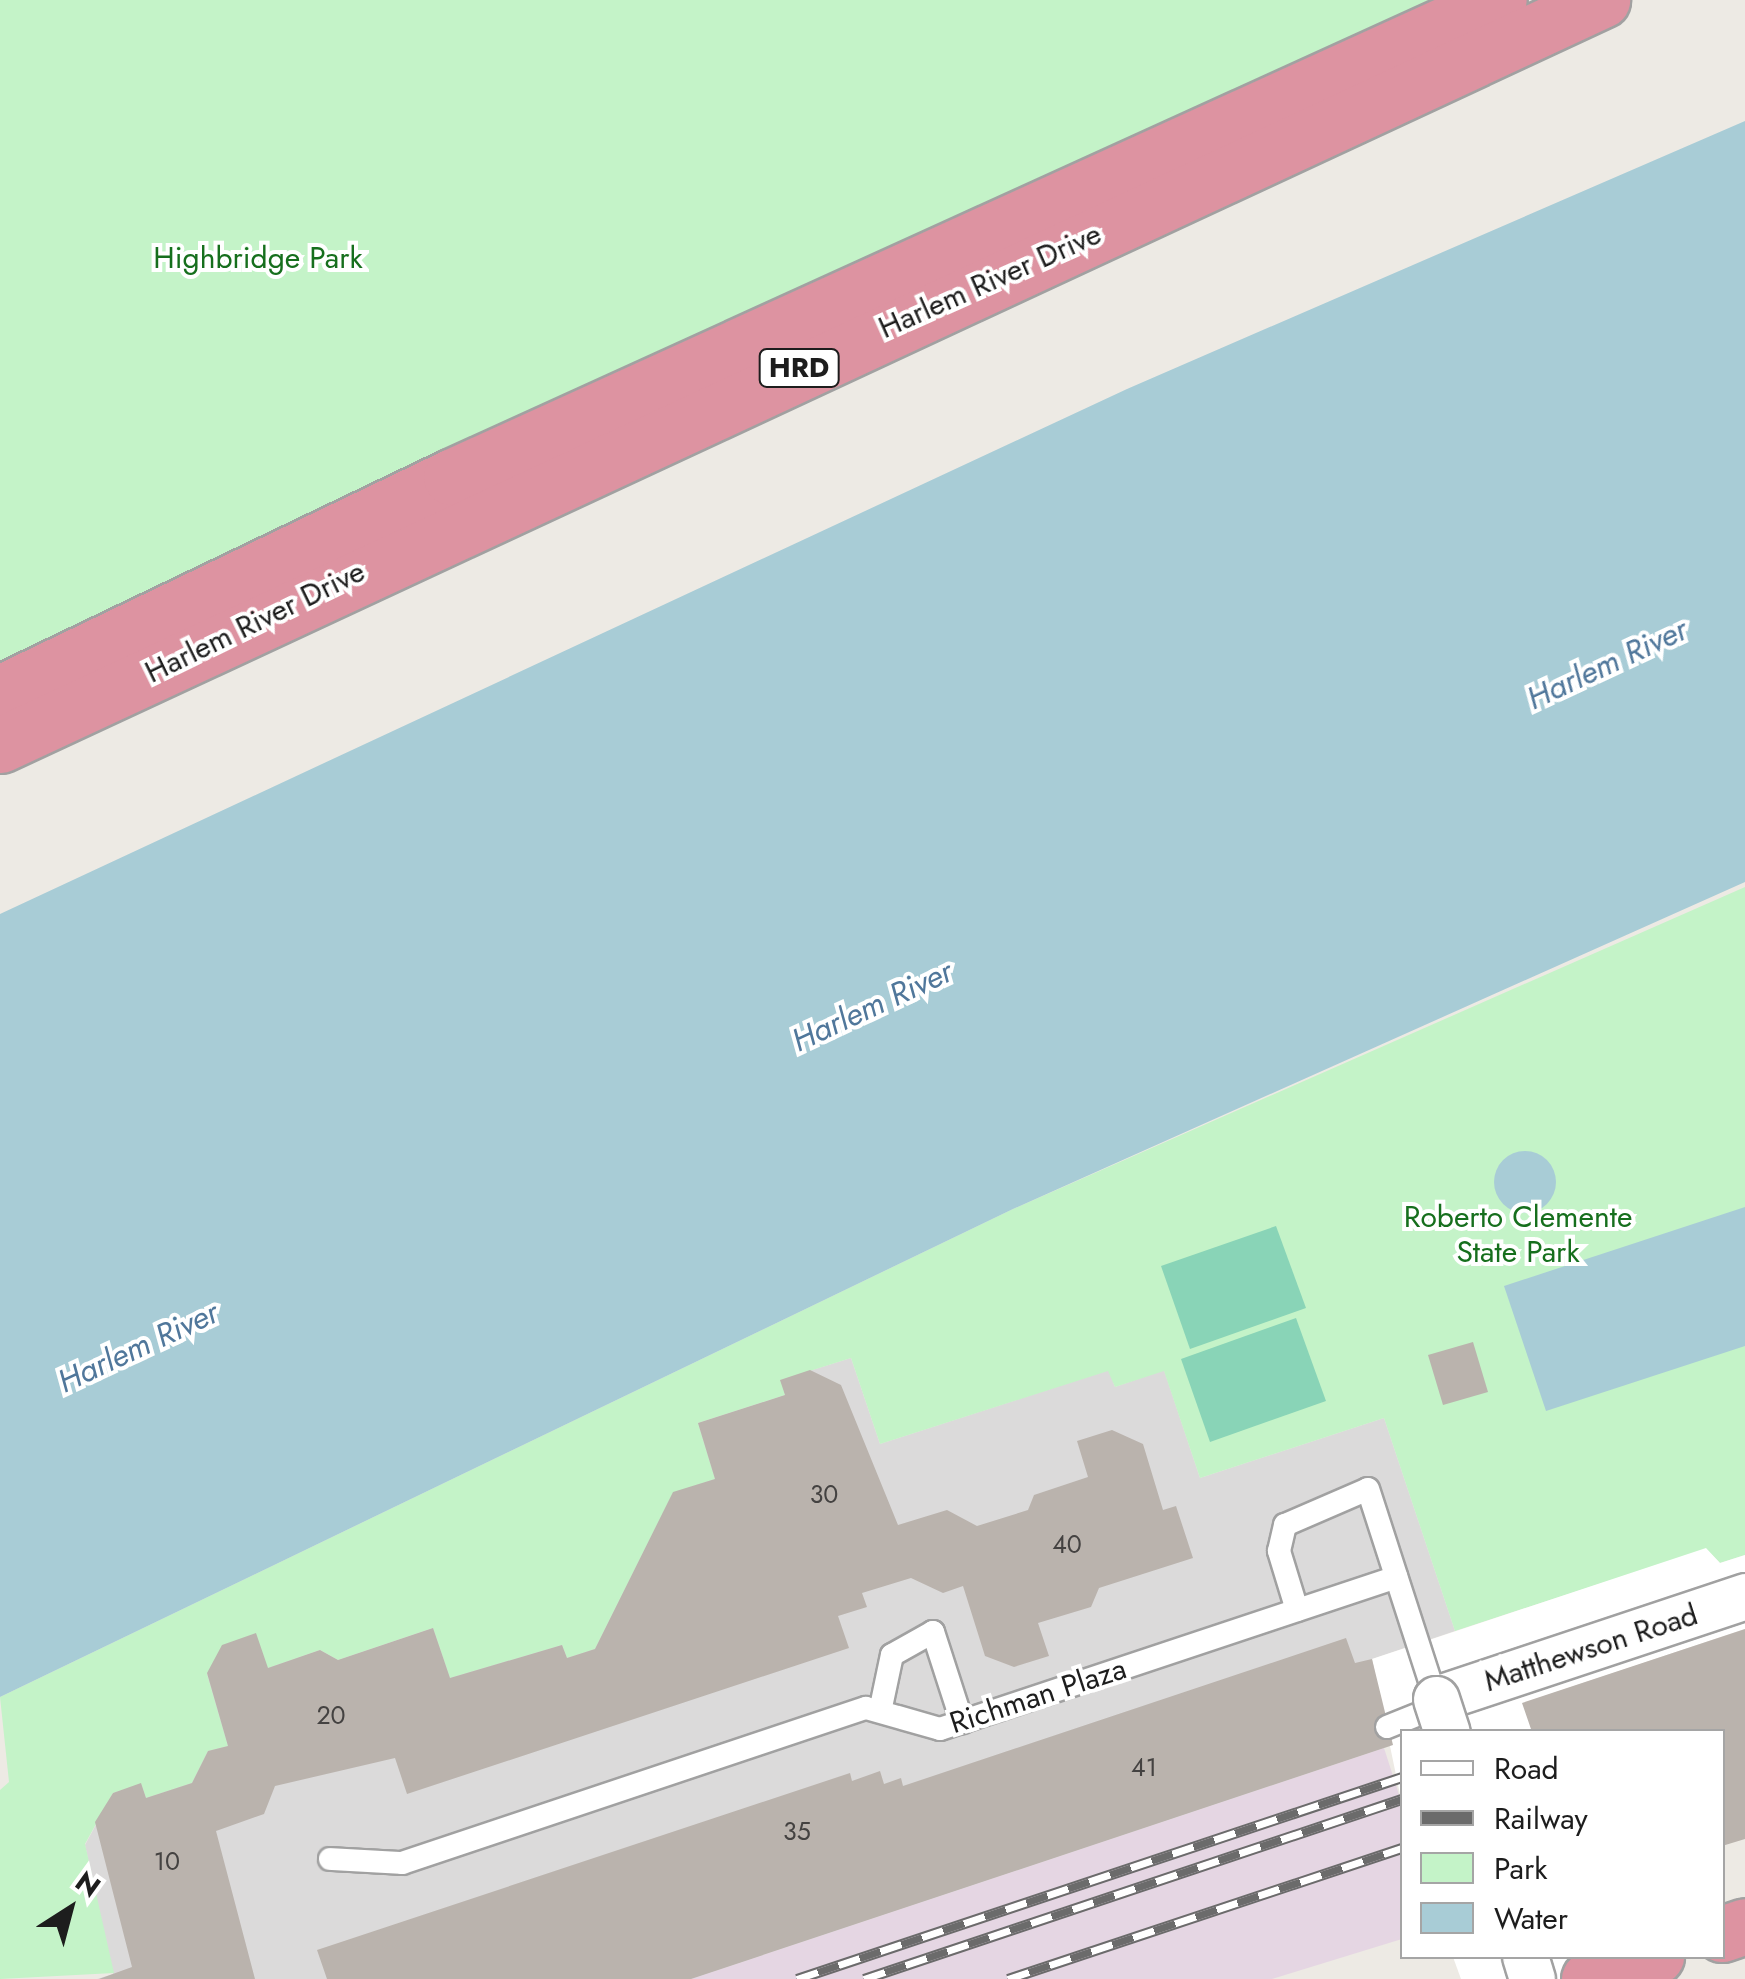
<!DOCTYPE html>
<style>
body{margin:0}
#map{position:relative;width:1745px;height:1979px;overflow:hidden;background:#edeae4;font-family:Jost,sans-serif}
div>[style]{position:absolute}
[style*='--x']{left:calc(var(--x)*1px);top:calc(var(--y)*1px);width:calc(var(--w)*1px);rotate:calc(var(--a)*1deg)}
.residential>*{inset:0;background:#dbdada}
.industrial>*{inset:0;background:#e5d6e3}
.park>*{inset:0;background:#c4f3c8}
.pitch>*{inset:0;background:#89d4b7}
.water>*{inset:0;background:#a8ccd6}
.round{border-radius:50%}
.pier>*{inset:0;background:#fff}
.building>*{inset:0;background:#bab3ad}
.roads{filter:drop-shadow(2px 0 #a1a1a1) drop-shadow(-2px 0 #a1a1a1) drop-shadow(0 2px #a1a1a1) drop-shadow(0 -2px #a1a1a1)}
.lane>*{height:22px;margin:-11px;padding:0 11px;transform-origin:11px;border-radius:11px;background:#fff}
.street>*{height:45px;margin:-22.5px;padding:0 22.5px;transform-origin:22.5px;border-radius:22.5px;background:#fff}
.highway>*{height:55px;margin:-27.5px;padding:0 27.5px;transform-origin:27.5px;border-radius:27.5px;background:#dd93a1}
.rail>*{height:11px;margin-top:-5.5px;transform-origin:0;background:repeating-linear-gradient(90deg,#fff 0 22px,#6b6b6b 0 44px);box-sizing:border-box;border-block:2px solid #6b6b6b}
.bridges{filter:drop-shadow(2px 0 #a1a1a1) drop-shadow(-2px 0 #a1a1a1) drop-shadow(0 2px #a1a1a1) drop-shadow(0 -2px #a1a1a1)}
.street-bridge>*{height:45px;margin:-22.5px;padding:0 22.5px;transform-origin:22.5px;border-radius:22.5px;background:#fff}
span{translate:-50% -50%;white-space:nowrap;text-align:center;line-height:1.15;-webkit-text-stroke:8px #fff;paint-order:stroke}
.number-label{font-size:25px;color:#444241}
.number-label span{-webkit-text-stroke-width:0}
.shield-label span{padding:2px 8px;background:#fff;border:2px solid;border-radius:8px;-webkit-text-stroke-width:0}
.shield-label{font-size:28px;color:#1d1d1d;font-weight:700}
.park-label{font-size:30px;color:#166f1d}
.street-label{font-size:30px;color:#1d1d1d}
.water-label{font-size:32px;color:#50779b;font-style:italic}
.legend{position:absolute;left:1400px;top:1729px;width:325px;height:230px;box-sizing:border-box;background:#fff;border:2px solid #a5a5a5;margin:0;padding:12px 18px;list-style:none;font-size:30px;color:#1d1d1d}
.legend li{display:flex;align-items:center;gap:20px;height:50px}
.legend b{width:50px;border:2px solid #a5a5a5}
.north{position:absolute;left:20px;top:1859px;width:100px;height:100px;-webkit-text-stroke:8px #fff;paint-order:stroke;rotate:36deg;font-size:28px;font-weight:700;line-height:40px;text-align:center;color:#1d1d1d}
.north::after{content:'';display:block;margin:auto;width:35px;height:45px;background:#1d1d1d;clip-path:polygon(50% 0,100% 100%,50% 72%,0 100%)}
</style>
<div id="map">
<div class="residential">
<i style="clip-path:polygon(851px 1358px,880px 1444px,1109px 1370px,1115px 1387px,1164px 1370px,1200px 1478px,1384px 1418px,1455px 1631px,1372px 1659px,1393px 1745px,691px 1979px,97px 1979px,113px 1974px,85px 1845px,113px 1793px,141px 1783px,146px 1797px,222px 1645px,256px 1633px,268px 1667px,320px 1650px,338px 1660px,433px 1628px,594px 1649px,698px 1423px,785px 1395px,780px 1380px)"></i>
</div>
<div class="industrial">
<i style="clip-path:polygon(1384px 1748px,1402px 1804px,1402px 1939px,1272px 1979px,691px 1979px)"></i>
</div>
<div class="park">
<i style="clip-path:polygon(0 0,1457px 0,990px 201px,0 667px)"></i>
<i style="clip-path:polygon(1745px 887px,1745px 1555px,1720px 1563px,1706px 1549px,1455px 1631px,1384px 1418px,1200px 1478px,1164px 1371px,1115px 1387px,1108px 1371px,880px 1444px,851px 1358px,781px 1380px,785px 1395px,698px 1423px,715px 1479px,673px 1493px,595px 1649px,567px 1658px,562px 1645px,450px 1678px,433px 1628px,338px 1660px,320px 1650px,268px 1668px,223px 1645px,207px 1674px,228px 1746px,208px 1751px,192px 1783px,146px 1798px,141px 1784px,113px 1793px,85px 1844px,114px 1973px,0 1979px,0 1790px,9px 1782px,0 1697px,1013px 1209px)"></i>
</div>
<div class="pitch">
<i style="clip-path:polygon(1276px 1226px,1306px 1308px,1190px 1349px,1161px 1266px)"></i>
<i style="clip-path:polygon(1296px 1318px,1326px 1401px,1210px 1442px,1181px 1359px)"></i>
</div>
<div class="water">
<i style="clip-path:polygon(1745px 121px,1745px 882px,1013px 1209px,0 1697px,0 914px,1127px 389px)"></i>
<i class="round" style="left:1494px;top:1151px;width:62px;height:62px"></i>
<i style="clip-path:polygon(1745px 1207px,1745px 1346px,1546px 1411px,1504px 1286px)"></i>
</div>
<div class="pier">
<i style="clip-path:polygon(1706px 1548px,1720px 1563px,1745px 1555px,1745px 1629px,1523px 1703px,1532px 1731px,1402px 1732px,1402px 1804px,1372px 1659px)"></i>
<i style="clip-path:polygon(1453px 1957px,1607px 1957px,1614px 1979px,1461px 1979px)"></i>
</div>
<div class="building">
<i style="clip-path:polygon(1473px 1342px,1488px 1392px,1443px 1405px,1428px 1355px)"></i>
<i style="clip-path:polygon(810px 1370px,841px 1385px,898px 1525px,947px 1510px,977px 1526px,1028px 1510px,1034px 1495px,1088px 1477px,1077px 1441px,1112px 1430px,1143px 1444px,1163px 1510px,1176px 1506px,1193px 1558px,1099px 1588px,1091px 1607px,1038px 1623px,1049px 1656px,1014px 1667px,985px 1656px,963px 1586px,943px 1593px,911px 1578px,862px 1593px,867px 1607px,838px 1616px,849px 1648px,407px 1794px,395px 1758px,275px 1786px,264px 1814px,216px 1831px,255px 1979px,99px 1979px,132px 1967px,95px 1822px,113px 1793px,141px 1783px,146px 1798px,192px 1783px,208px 1751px,228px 1746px,207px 1673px,222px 1645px,256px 1633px,268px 1668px,320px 1650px,338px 1660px,433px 1628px,450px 1678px,562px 1645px,567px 1658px,595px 1649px,673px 1492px,715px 1479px,698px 1423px,785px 1395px,780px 1380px)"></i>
<i style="clip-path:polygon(1745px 1629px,1745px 1839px,1722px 1846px,1722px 1732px,1532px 1732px,1522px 1703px)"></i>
<i style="clip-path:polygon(1346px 1638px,1355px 1663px,1372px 1659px,1393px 1745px,691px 1979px,327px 1979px,317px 1950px,850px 1773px,852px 1781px,880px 1771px,884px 1784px,901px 1778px,903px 1786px)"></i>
</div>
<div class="roads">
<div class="lane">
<i style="--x:1297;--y:1610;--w:62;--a:-107"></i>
<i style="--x:1279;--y:1551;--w:27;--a:-77"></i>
<i style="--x:1285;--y:1525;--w:90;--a:-23.4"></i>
<i style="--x:1368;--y:1489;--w:221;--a:72.1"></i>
<i style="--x:881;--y:1707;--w:53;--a:-78.1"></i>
<i style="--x:892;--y:1655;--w:47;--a:-29.3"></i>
<i style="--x:933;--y:1632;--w:95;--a:72.1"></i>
<i style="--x:1387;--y:1727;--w:61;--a:-22"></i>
<i style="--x:330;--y:1859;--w:72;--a:3.2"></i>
<i style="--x:402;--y:1863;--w:489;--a:-18.5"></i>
<i style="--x:866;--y:1708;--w:77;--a:15.8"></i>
<i style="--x:940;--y:1729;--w:481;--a:-18.4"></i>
</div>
<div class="street">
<i style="--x:1436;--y:1699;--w:326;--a:-18.4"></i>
<i style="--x:1525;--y:1956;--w:24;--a:73"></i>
</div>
<div class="highway">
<i style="--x:0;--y:693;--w:500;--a:-25.59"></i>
<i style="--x:451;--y:477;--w:1151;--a:-24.47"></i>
<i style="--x:0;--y:745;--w:1767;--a:-24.94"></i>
<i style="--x:1722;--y:1934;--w:24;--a:-19"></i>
<i style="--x:1589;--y:1979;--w:71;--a:-18.9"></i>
</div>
</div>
<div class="rail">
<i style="--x:797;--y:1979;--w:638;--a:-18.46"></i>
<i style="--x:864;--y:1979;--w:567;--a:-18.5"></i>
<i style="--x:1008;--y:1979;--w:415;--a:-18.4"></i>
</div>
<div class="bridges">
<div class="street-bridge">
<i style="--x:1436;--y:1699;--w:35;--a:72"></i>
</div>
</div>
<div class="number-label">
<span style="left:824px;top:1494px">30</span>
<span style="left:1067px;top:1544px">40</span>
<span style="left:331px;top:1715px">20</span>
<span style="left:1144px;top:1767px">41</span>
<span style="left:797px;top:1831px">35</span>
<span style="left:167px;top:1861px">10</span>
</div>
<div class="shield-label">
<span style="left:799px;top:368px">HRD</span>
</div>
<div class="park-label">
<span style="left:258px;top:258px">Highbridge Park</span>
<span style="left:1518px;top:1234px">Roberto Clemente<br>State Park</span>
</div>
<div class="street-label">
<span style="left:990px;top:281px;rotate:-24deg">Harlem River Drive</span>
<span style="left:255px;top:622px;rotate:-26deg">Harlem River Drive</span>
<span style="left:1591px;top:1648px;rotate:-18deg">Matthewson Road</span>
<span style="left:1038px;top:1696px;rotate:-18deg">Richman Plaza</span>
</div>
<div class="water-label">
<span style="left:1607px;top:664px;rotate:-25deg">Harlem River</span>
<span style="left:872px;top:1006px;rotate:-25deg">Harlem River</span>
<span style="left:138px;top:1347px;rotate:-25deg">Harlem River</span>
</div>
<ul class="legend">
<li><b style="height:12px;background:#fff"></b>Road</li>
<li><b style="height:12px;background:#6b6b6b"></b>Railway</li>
<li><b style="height:28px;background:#c4f3c8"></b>Park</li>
<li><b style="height:28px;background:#a8ccd6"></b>Water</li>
</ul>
<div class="north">N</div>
</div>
